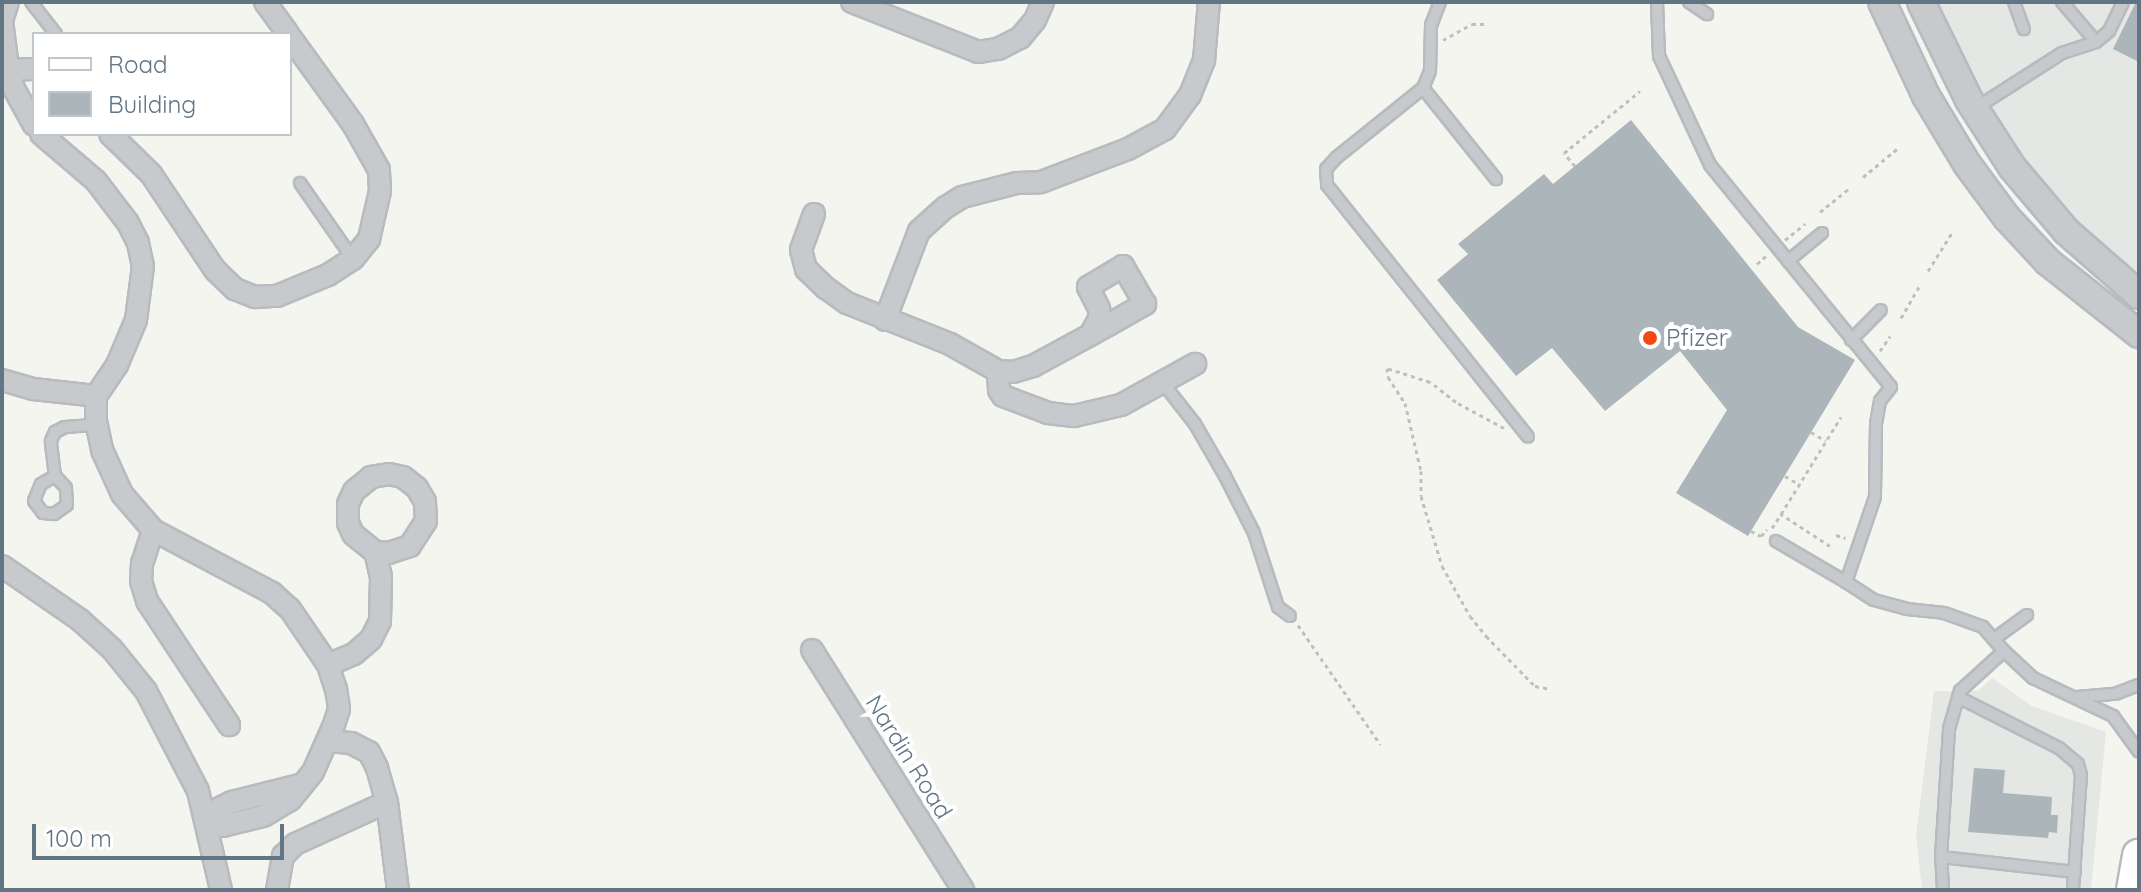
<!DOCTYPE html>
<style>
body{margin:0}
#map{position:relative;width:2141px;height:892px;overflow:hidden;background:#f5f5f0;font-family:Quicksand,sans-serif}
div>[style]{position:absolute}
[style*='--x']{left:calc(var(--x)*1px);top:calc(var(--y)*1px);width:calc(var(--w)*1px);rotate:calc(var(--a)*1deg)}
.built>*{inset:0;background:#e5e7e4}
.building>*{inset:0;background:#acb5ba}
.path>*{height:3px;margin-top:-1.5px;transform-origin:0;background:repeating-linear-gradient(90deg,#bdc0c2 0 4px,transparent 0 8px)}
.roads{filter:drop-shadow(2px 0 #b7bbbf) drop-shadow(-2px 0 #b7bbbf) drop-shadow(0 2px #b7bbbf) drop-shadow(0 -2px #b7bbbf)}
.service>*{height:10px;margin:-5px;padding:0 5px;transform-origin:5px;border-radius:5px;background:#c7cacd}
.minor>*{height:20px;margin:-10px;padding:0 10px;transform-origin:10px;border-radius:10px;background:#c7cacd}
.tertiary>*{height:26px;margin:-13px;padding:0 13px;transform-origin:13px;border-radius:13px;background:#c7cacd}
.primary>*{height:32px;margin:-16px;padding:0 16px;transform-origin:16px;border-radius:16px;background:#fff}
.dots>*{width:22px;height:22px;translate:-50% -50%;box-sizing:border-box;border:4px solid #fff;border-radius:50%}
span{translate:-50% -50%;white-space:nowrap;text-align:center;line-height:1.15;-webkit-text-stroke:8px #fff;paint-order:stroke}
.poi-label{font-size:24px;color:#617585}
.left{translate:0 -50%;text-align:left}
.street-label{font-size:24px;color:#617585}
.frame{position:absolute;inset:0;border:4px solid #617585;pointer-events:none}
.legend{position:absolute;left:32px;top:32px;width:260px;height:104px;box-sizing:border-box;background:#fff;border:2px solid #c0c8ce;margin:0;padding:10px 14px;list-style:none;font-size:24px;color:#617585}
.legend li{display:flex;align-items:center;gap:16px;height:40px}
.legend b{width:40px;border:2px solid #c0c8ce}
.scale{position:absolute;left:32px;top:824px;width:252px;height:36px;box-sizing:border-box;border:4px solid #617585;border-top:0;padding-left:10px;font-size:24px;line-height:28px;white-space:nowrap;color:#617585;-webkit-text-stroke:6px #fff;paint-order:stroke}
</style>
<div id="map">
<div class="built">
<i style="clip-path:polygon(1934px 2px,2139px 2px,2139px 280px,2052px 197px,2008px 142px,1971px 80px)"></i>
<i style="clip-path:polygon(1992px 678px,2032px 706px,2106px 732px,2091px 890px,1922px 890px,1916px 835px,1934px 691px,1978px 691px)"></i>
</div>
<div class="building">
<i style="clip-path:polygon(2136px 2px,2139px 2px,2139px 62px,2113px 49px)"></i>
<i style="clip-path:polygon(1631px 120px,1798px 327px,1855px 360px,1748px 536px,1676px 493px,1727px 410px,1680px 351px,1605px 411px,1552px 348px,1516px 376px,1437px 280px,1468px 254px,1458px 244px,1544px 174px,1553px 184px)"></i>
<i style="clip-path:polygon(1974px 768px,2005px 770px,2003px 793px,2052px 797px,2051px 815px,2058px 815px,2057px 833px,2049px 832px,2048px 838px,1968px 832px)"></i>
</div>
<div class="path">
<i style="--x:1443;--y:40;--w:33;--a:-29"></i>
<i style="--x:1472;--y:24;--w:15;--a:0"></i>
<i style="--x:1575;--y:166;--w:17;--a:-130"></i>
<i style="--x:1564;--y:153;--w:98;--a:-39.2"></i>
<i style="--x:1863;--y:177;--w:44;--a:-39.5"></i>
<i style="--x:1820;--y:212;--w:36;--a:-39"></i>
<i style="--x:1785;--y:240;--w:26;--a:-39"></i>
<i style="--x:1757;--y:264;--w:12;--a:-42"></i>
<i style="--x:1928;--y:271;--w:47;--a:-58"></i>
<i style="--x:1901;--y:318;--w:36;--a:-60"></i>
<i style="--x:1880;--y:351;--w:18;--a:-56"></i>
<i style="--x:1504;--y:428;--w:55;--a:-151.6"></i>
<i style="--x:1456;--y:402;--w:33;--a:-142"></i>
<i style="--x:1430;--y:382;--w:45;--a:-162"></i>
<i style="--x:1387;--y:368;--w:9;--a:84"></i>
<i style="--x:1388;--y:377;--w:31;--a:57"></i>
<i style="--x:1405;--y:403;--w:70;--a:76.8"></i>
<i style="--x:1421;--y:471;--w:25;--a:90"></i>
<i style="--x:1421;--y:496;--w:73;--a:73.3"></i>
<i style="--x:1442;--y:566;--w:57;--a:60.8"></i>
<i style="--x:1470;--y:616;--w:26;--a:51"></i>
<i style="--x:1486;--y:636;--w:70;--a:45.6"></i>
<i style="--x:1535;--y:686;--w:16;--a:11"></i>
<i style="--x:1811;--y:432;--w:17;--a:31"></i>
<i style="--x:1785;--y:476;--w:16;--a:30"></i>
<i style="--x:1772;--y:528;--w:17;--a:-57"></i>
<i style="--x:1751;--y:531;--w:11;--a:27"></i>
<i style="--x:1761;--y:536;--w:9;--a:-49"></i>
<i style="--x:1836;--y:535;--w:10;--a:17"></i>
<i style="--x:1830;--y:546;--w:59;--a:-146.9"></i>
<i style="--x:1781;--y:514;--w:114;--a:-58.3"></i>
<i style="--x:1298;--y:625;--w:145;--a:55.4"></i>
</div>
<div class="roads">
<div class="service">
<i style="--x:31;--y:2;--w:41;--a:52"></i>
<i style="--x:1440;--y:2;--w:25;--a:111"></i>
<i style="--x:1431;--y:25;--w:46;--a:91.2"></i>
<i style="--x:1430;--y:71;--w:18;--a:112"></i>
<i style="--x:1423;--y:88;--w:117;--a:51.3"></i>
<i style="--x:1657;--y:2;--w:54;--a:87.9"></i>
<i style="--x:1659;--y:56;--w:120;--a:64.9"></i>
<i style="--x:1710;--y:165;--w:286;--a:50.8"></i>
<i style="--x:1891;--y:387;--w:18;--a:128"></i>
<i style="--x:1880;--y:401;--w:23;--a:100"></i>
<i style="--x:1876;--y:424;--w:73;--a:90.8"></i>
<i style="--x:1875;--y:497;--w:90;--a:108.8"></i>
<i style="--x:1846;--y:582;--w:33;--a:33"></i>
<i style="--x:1874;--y:600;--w:34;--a:15"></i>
<i style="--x:1907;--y:609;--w:37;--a:6"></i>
<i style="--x:1944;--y:613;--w:41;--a:19.7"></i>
<i style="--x:1983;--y:627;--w:32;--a:49"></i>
<i style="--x:1689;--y:2;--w:22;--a:34"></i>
<i style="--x:2014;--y:2;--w:29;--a:70"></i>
<i style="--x:2062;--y:2;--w:52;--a:49.6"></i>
<i style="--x:1423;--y:88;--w:112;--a:141.2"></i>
<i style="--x:1336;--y:158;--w:15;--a:132"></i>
<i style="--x:1326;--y:169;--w:16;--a:86"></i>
<i style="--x:1327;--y:185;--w:322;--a:51.4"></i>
<i style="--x:1976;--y:108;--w:102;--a:-32.6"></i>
<i style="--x:2062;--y:53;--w:36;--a:-18"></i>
<i style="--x:2096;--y:42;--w:17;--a:-40"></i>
<i style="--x:2109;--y:31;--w:32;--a:-64"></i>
<i style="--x:300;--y:183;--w:93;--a:55.1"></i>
<i style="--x:1788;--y:261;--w:44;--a:-39.5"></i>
<i style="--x:1851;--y:340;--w:42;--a:-45"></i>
<i style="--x:1162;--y:382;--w:53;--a:51.8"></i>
<i style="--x:1195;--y:424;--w:60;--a:60"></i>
<i style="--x:1225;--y:476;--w:64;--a:63"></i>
<i style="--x:1254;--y:533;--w:78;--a:72"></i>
<i style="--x:1278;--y:607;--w:15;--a:37"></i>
<i style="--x:55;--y:476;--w:16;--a:47"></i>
<i style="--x:66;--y:488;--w:17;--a:87"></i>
<i style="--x:67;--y:505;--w:16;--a:145"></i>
<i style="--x:54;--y:514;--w:11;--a:-175"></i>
<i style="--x:43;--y:513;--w:15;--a:-127"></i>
<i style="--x:34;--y:501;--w:18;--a:-68"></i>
<i style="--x:41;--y:484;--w:16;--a:-30"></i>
<i style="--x:55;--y:476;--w:35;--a:-97"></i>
<i style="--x:51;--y:441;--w:10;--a:-66"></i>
<i style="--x:55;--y:432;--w:11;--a:-27"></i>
<i style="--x:65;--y:427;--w:32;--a:-4"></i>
<i style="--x:1776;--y:541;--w:81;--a:30.4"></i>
<i style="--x:1994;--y:639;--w:41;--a:-36"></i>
<i style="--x:1958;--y:697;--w:113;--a:26.8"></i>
<i style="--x:2059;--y:748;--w:25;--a:40"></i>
<i style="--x:2078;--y:764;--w:11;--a:75"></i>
<i style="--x:2081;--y:775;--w:115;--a:94"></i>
<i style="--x:2077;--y:697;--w:38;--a:-5"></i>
<i style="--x:2115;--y:694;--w:26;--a:-21"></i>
<i style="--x:1941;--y:857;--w:135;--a:6.4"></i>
<i style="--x:1943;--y:890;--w:33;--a:-93"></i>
<i style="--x:1941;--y:857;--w:128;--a:-86.4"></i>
<i style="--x:1949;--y:729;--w:40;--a:-74"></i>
<i style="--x:1960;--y:691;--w:59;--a:-42.3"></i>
<i style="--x:2004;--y:651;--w:40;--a:43"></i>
<i style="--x:2033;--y:678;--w:89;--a:25.4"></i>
<i style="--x:2113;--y:716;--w:44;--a:54.2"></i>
</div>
<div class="minor">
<i style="--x:8;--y:2;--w:20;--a:108"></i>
<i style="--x:2;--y:21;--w:47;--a:82.7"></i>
<i style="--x:8;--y:68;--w:20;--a:75"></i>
<i style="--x:13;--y:87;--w:43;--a:61.1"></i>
<i style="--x:265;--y:2;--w:39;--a:54"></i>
<i style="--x:852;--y:2;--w:136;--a:21.6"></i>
<i style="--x:978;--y:52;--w:20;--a:-9"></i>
<i style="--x:998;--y:49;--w:25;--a:-27"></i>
<i style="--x:1020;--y:38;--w:23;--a:-50"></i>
<i style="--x:1035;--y:20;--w:20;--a:-66"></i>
<i style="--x:2;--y:70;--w:32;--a:-2"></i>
<i style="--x:41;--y:134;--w:72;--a:40.5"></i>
<i style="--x:96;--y:181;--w:53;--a:52.7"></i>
<i style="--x:128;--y:223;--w:22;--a:63"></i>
<i style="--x:138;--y:243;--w:24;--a:78"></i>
<i style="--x:143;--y:266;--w:54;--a:97.4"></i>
<i style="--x:136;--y:320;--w:49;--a:112.9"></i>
<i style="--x:117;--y:365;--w:37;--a:124"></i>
<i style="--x:96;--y:396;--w:25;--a:90"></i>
<i style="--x:96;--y:421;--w:30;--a:78"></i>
<i style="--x:102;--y:450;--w:48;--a:65.6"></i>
<i style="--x:122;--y:494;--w:48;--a:49.3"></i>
<i style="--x:153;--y:530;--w:135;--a:27.9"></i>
<i style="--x:272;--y:593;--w:24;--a:42"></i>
<i style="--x:290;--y:609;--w:68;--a:55.8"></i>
<i style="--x:328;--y:665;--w:25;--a:72"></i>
<i style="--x:336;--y:689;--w:20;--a:81"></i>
<i style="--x:339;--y:709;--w:19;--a:108"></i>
<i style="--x:333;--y:727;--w:49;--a:114"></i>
<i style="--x:313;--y:772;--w:36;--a:129"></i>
<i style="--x:290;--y:800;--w:31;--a:149"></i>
<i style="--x:263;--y:816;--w:41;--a:166"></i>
<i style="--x:223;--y:826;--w:15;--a:-169"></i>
<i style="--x:208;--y:823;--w:15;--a:-58"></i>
<i style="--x:216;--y:810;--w:18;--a:-27"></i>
<i style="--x:232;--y:802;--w:73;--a:-14.2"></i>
<i style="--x:110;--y:134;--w:57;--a:44.3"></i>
<i style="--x:151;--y:174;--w:115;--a:56.3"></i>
<i style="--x:215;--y:270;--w:28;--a:44"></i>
<i style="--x:235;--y:289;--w:22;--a:22"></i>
<i style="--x:255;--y:297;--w:22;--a:-3"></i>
<i style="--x:277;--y:296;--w:55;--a:-22.4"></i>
<i style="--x:328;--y:275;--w:30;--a:-33"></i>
<i style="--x:353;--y:259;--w:26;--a:-51"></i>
<i style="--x:369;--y:239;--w:49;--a:-77.1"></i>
<i style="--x:380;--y:191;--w:21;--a:-93"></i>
<i style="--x:379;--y:170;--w:53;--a:-119.5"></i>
<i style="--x:353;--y:124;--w:107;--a:-125.9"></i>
<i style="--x:814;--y:214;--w:38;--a:110"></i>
<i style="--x:801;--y:250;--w:20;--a:75"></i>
<i style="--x:806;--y:269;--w:28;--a:44"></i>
<i style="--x:826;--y:288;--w:26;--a:36"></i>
<i style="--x:847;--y:303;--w:111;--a:21.7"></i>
<i style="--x:950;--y:344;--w:55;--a:29.4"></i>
<i style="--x:998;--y:371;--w:15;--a:4"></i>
<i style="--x:1013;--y:372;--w:21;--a:-17"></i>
<i style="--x:1033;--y:366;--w:65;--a:-28.5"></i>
<i style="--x:1090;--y:335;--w:21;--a:-29"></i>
<i style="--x:1108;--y:325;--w:43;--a:-29.6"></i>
<i style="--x:1145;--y:304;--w:44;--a:-120.1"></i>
<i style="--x:1123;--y:266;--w:41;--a:149"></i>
<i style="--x:1088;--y:287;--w:25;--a:63"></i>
<i style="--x:1099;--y:309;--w:10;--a:90"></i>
<i style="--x:1099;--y:319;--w:18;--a:119"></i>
<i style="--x:885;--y:320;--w:95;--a:-69.1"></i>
<i style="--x:919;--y:231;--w:36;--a:-42"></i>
<i style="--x:946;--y:207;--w:19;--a:-32"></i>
<i style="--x:962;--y:197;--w:57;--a:-14.3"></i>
<i style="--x:1017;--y:183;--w:24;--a:-2"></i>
<i style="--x:1041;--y:182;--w:93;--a:-20.8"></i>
<i style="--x:1128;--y:149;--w:42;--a:-28.4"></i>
<i style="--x:1165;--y:129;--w:42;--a:-53.7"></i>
<i style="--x:1190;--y:95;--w:38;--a:-68"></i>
<i style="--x:1204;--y:60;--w:58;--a:-85.1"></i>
<i style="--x:998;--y:371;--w:19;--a:87"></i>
<i style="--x:999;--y:390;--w:7;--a:56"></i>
<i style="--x:1003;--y:396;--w:48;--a:20.7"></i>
<i style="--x:1048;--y:413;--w:26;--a:7"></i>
<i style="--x:1074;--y:416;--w:48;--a:-13.2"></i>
<i style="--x:1121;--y:405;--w:85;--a:-29"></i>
<i style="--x:2;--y:380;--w:32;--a:16"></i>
<i style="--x:33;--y:389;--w:63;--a:6.3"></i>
<i style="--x:153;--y:530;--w:35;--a:108"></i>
<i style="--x:142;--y:563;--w:18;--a:93"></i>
<i style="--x:141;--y:581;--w:21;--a:73"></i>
<i style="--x:147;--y:601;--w:149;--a:56.5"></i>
<i style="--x:2;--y:566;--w:95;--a:34.7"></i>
<i style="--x:80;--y:620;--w:43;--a:42.2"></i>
<i style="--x:112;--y:649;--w:54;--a:51"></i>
<i style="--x:146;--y:691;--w:113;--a:62.5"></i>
<i style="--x:198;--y:791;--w:102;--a:76.9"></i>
<i style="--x:812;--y:650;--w:284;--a:57.8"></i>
<i style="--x:328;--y:665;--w:28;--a:-23"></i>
<i style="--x:354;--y:654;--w:23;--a:-41"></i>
<i style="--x:371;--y:639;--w:20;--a:-63"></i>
<i style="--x:380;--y:621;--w:44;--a:-88.7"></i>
<i style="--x:381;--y:577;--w:26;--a:-103"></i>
<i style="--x:375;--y:552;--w:28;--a:-141"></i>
<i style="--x:353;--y:534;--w:12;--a:-114"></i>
<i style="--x:348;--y:523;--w:19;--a:-90"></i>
<i style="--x:348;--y:504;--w:14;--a:-65"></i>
<i style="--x:354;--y:491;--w:22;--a:-39"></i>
<i style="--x:371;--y:477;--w:18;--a:-9"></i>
<i style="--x:389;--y:474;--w:14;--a:12"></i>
<i style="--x:403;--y:477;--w:18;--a:38"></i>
<i style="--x:417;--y:488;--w:16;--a:60"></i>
<i style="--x:425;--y:502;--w:19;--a:87"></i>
<i style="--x:426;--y:521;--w:30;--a:123"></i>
<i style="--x:410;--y:546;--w:22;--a:162"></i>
<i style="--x:389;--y:553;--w:14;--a:-176"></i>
<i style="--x:328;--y:741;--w:23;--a:5"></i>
<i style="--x:351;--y:743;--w:20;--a:27"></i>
<i style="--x:369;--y:752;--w:18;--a:63"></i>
<i style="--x:377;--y:768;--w:35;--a:74"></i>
<i style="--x:387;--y:802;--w:89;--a:82.9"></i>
<i style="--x:277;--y:890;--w:35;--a:-80"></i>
<i style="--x:283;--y:856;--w:17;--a:-45"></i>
<i style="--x:295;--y:844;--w:101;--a:-24.5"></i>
</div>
<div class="tertiary">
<i style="--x:1882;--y:2;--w:104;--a:64.9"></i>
<i style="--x:1926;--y:96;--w:79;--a:58.9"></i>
<i style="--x:1967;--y:164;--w:67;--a:53.5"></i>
<i style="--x:2007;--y:218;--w:60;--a:47"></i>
<i style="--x:2048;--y:262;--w:116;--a:38.4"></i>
<i style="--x:1921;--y:2;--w:109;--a:63.9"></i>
<i style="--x:1969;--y:100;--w:80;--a:57.3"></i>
<i style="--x:2012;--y:167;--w:84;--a:49.8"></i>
<i style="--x:2066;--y:231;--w:97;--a:41.2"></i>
</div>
<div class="primary">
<i style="--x:2133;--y:890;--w:35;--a:-80"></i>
</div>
</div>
<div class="dots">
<i style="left:1650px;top:338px;background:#f34813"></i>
</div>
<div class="poi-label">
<span class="left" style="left:1666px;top:338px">Pfizer</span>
</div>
<div class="street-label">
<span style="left:909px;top:757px;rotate:58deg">Nardin Road</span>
</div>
<div class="frame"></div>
<ul class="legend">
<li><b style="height:10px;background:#fff"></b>Road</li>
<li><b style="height:22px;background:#acb5ba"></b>Building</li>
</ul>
<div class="scale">100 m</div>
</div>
